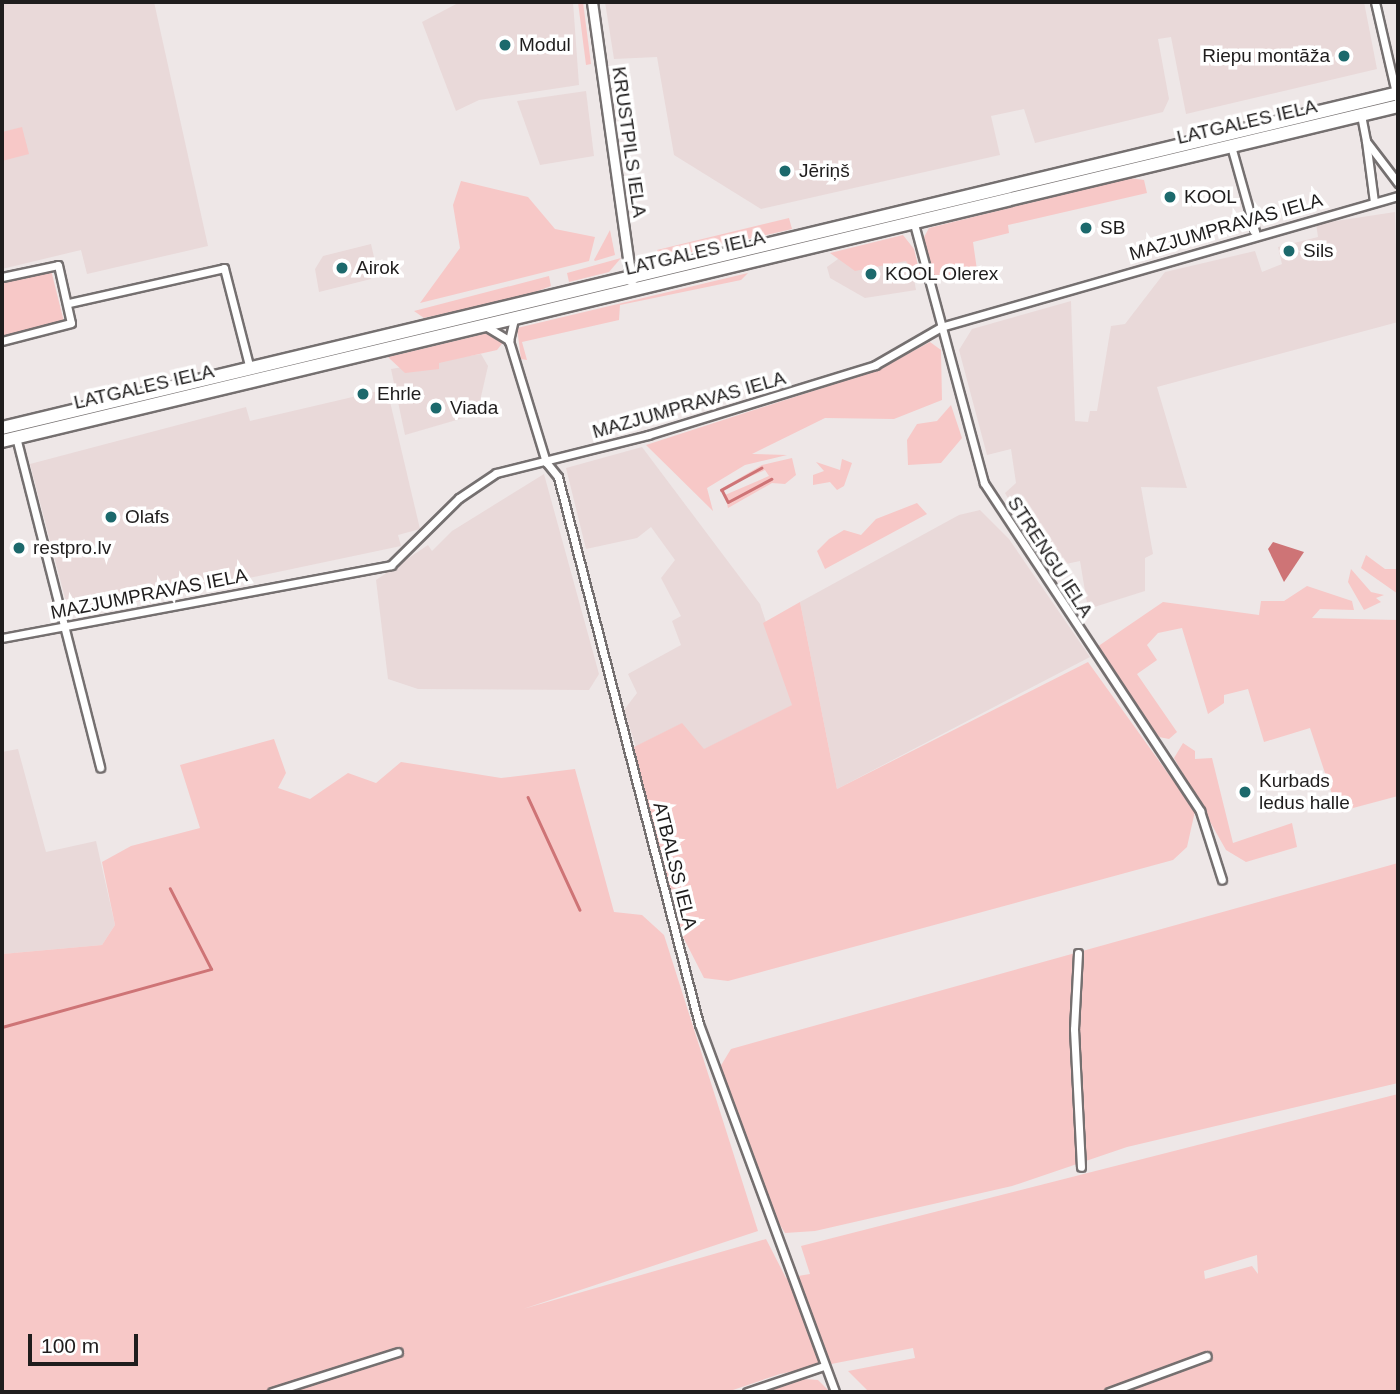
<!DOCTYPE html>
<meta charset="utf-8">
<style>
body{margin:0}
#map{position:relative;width:1400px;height:1394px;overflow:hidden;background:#eee7e7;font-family:Arial,sans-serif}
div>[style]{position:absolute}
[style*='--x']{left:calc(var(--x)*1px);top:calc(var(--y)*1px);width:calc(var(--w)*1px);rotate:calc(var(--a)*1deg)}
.built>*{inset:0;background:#e9d9d9}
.green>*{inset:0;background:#f7c8c7}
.water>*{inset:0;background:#ce7476}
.stream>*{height:2.5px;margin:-1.25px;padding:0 1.25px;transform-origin:1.25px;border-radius:1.25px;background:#ce7476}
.roads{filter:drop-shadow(2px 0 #757070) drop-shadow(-2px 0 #757070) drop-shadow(0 2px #757070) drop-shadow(0 -2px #757070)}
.minor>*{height:7px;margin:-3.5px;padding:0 3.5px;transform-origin:3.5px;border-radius:3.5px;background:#fff}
.tertiary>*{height:9px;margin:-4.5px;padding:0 4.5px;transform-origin:4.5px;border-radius:4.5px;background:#fff}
.trunk>*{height:12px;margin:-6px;padding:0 6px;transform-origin:6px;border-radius:6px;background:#fff}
.dots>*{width:19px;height:19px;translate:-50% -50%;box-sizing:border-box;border:4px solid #fff;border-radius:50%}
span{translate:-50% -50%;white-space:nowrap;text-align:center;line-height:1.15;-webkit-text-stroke:7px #fff;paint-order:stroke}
.poi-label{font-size:19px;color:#1f1d1d}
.left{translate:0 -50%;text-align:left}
.right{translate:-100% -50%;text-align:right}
.street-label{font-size:19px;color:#1f1d1d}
.frame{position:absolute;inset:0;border:4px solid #1f1d1d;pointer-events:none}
.scale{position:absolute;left:28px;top:1334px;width:110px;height:32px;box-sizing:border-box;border:4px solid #1f1d1d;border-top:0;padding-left:9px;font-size:21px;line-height:24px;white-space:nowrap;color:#1f1d1d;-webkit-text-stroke:5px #fff;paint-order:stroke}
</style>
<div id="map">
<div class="built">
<i style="clip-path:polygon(2px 2px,154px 2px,208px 246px,87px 274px,81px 250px,2px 269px)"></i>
<i style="clip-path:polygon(460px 2px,573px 2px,579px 85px,479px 100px,456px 111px,422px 22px)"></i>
<i style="clip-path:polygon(605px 2px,1364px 2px,1377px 69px,1186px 114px,1171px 37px,1158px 39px,1169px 99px,1163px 112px,1035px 143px,1024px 109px,991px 116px,1000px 155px,761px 209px,674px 155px,657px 57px,614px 59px)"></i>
<i style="clip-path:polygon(586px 91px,594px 156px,540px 165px,517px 101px)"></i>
<i style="clip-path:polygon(1395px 212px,1398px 322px,1157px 387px,1187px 488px,1141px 487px,1153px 554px,1145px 558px,1145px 591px,1088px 609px,1080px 561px,1047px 568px,1005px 493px,1016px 483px,1011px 449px,987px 455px,959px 350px,972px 329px,1071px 301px,1075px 421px,1088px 422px,1090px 411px,1097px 411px,1111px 326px,1125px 324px,1165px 272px,1255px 251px,1262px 272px,1282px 264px,1278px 247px,1318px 237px,1316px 224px)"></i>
<i style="clip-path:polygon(371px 244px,374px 257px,366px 260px,371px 279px,319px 292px,315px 269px,323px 256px)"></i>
<i style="clip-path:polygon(910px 257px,916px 290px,865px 298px,830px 278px,827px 267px,838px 259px)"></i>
<i style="clip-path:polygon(481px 354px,488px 366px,477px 414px,405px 435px,391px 369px)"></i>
<i style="clip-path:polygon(387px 389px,420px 529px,398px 535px,401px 546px,79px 614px,66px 602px,30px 464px,246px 407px,250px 421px)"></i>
<i style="clip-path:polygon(642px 447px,760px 604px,793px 705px,693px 755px,636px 747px,624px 710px,637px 693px,628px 674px,681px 645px,672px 621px,681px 616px,661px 578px,675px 560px,651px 527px,637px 538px,586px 549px,566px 468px)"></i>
<i style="clip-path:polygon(544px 474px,599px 674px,589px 690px,418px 689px,388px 679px,376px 580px,428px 545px,432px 551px,452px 531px)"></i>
<i style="clip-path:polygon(980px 510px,1009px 539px,1090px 657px,837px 789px,800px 602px,959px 515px)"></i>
<i style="clip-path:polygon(18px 749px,46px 852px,96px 841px,115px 925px,102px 945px,2px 954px,2px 752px)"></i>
</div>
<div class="green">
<i style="clip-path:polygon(578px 2px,583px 2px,591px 64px,586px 65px)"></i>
<i style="clip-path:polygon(22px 127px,29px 154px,2px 161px,2px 132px)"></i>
<i style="clip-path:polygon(1130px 178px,1144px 180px,1147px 193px,1008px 225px,1009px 233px,973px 242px,977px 270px,933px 278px,923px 239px,929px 228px)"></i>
<i style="clip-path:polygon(461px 181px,528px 197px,555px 229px,595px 237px,589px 261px,420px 303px,460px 248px,453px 205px)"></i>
<i style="clip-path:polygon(789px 218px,792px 229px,657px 260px,657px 250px)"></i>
<i style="clip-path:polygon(610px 230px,615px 255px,595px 261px,594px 260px)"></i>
<i style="clip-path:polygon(903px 235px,914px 249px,921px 278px,917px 283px,906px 261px,855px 271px,830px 253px)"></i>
<i style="clip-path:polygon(621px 258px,609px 272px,569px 282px,567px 273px)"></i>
<i style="clip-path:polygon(51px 270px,64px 322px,2px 338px,2px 283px)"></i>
<i style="clip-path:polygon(748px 273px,741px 280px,620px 305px,619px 320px,522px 342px,527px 360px,521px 359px,517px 328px)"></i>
<i style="clip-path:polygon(549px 276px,551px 286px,522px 297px,424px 318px,414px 311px)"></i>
<i style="clip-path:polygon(492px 332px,505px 340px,497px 350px,439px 363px,439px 369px,405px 373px,388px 357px)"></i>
<i style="clip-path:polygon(930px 342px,941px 350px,942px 400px,894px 419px,825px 418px,752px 454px,787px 455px,745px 465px,707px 488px,713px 511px,646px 445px,878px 370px)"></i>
<i style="clip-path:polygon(951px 405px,962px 438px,941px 463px,908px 465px,907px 440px,917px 424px,937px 421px)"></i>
<i style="clip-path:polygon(792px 458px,796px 475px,785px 484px,772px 483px,728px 508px,725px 495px,769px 476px,765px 470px,719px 490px,762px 465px)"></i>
<i style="clip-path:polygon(842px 459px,852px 463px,844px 486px,837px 490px,830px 482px,813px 485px,813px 475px,824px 471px,816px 462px,840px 470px)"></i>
<i style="clip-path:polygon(917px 503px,927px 514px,825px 569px,817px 551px,829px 539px,844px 530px,861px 535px,876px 519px)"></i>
<i style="clip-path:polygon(1366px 555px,1385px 569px,1398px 569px,1398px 594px,1361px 568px)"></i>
<i style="clip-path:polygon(1351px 569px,1371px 592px,1384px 595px,1376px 598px,1381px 602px,1364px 610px,1348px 582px)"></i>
<i style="clip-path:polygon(1307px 586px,1352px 601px,1354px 610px,1320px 609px,1312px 618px,1398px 620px,1398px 796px,1338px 812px,1310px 728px,1264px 742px,1248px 689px,1224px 695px,1224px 703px,1208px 714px,1182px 628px,1158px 633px,1147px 645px,1157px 660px,1137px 674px,1177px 732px,1169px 739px,1159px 737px,1097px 647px,1163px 602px,1259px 615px,1261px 601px,1284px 601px)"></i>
<i style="clip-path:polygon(800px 602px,837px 789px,1088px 662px,1195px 811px,1187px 847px,1173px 860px,728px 981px,704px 978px,680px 931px,632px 748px,682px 723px,704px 749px,792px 705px,763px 623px)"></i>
<i style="clip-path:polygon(evenodd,274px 739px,286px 773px,278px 788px,310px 799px,348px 773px,376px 783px,401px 762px,501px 778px,575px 769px,614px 912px,642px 915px,664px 935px,758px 1231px,523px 1309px,766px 1239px,786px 1278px,810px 1274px,801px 1246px,1398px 1094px,1398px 1392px,869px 1392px,848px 1371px,915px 1358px,913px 1348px,780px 1374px,727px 1392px,2px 1392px,2px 954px,102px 945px,115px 925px,102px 862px,131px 846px,200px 828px,180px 765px,274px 739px,1257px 1255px,1258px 1274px,1252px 1266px,1205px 1279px,1204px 1271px,1257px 1255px)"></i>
<i style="clip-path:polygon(1183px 743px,1195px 751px,1195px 759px,1212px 758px,1233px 843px,1292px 823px,1297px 847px,1246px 862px,1226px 850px,1174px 758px)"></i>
<i style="clip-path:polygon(1398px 863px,1398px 1083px,1127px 1147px,1012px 1186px,815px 1231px,785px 1233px,777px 1220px,720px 1067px,731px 1049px)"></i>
<i style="clip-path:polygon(804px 1379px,818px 1380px,830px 1392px,764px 1392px)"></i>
</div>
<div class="water">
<i style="clip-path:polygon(1273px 542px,1304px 552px,1284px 582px,1268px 549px)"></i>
</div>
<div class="stream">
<i style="--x:762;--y:468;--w:46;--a:151.2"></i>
<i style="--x:722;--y:490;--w:13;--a:63"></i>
<i style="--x:728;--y:502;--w:49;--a:-28.1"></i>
<i style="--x:528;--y:797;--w:124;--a:65.3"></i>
<i style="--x:2;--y:1027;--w:217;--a:-15.5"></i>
<i style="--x:211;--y:969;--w:90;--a:-117.1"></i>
</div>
<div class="roads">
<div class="minor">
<i style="--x:1375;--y:2;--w:98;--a:77"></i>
<i style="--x:1361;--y:115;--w:26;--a:79"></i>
<i style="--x:1231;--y:146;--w:92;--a:74.3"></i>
<i style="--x:1374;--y:202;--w:62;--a:-97.5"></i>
<i style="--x:1366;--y:141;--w:53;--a:52.7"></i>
<i style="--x:913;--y:220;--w:272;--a:74.9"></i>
<i style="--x:984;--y:483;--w:393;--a:56.6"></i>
<i style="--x:1200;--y:811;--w:72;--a:72.3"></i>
<i style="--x:2;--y:277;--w:57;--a:-12.1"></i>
<i style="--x:58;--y:265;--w:59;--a:77.4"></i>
<i style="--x:71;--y:323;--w:71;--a:165.4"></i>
<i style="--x:69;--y:303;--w:159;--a:-12.7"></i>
<i style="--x:224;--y:268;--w:104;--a:75.6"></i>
<i style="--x:514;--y:319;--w:23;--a:103"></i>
<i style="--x:509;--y:341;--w:127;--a:73"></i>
<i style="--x:546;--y:462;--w:19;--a:51"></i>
<i style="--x:558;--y:477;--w:565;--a:75.55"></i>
<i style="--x:699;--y:1024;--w:392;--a:69.7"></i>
<i style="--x:487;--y:327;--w:26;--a:31"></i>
<i style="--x:16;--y:437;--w:341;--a:75.7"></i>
<i style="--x:2;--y:638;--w:396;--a:-10.6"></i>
<i style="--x:391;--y:565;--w:95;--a:-44.6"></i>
<i style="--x:459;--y:498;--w:45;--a:-34"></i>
<i style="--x:496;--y:473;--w:157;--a:-14"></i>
<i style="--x:648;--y:435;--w:238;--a:-17.1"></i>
<i style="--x:875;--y:365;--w:76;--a:-29.9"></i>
<i style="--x:941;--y:327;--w:475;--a:-16"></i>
<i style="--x:1078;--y:953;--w:76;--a:93"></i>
<i style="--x:1074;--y:1029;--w:138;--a:87.1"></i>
<i style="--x:272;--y:1392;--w:132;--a:-17.6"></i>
<i style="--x:747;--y:1392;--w:81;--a:-18.7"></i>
<i style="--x:1109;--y:1392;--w:104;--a:-20.2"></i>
</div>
<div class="tertiary">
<i style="--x:592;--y:2;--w:282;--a:82"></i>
</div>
<div class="trunk">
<i style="--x:2;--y:428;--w:1436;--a:-13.49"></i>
<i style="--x:2;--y:441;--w:1436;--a:-13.49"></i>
</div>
</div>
<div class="dots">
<i style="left:505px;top:45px;background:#1c696c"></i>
<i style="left:1344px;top:56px;background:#1c696c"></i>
<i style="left:785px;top:171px;background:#1c696c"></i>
<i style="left:1170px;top:197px;background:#1c696c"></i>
<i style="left:1086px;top:228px;background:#1c696c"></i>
<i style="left:1289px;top:251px;background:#1c696c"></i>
<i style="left:342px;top:268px;background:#1c696c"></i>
<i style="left:871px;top:274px;background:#1c696c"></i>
<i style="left:363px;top:394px;background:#1c696c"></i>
<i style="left:436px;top:408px;background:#1c696c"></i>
<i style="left:111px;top:517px;background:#1c696c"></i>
<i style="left:19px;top:548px;background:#1c696c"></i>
<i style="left:1245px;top:792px;background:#1c696c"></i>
</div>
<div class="poi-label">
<span class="left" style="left:519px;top:45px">Modul</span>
<span class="right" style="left:1330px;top:56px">Riepu montāža</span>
<span class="left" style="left:799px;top:171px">Jēriņš</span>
<span class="left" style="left:1184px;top:197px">KOOL</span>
<span class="left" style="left:1100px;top:228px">SB</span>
<span class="left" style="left:1303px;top:251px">Sils</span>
<span class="left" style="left:356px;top:268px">Airok</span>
<span class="left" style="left:885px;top:274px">KOOL Olerex</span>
<span class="left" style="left:377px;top:394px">Ehrle</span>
<span class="left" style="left:450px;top:408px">Viada</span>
<span class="left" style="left:125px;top:517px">Olafs</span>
<span class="left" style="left:33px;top:548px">restpro.lv</span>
<span class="left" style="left:1259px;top:792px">Kurbads<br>ledus halle</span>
</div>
<div class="street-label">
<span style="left:1247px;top:122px;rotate:-13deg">LATGALES IELA</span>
<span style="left:629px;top:142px;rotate:82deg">KRUSTPILS IELA</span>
<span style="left:1226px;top:227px;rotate:-16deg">MAZJUMPRAVAS IELA</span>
<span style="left:695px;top:253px;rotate:-13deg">LATGALES IELA</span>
<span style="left:144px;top:387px;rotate:-13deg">LATGALES IELA</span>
<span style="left:689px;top:405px;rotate:-16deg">MAZJUMPRAVAS IELA</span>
<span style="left:1050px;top:557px;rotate:57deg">STRENGU IELA</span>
<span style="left:149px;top:594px;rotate:-11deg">MAZJUMPRAVAS IELA</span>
<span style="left:675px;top:866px;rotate:76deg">ATBALSS IELA</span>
</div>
<div class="frame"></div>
<div class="scale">100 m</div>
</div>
